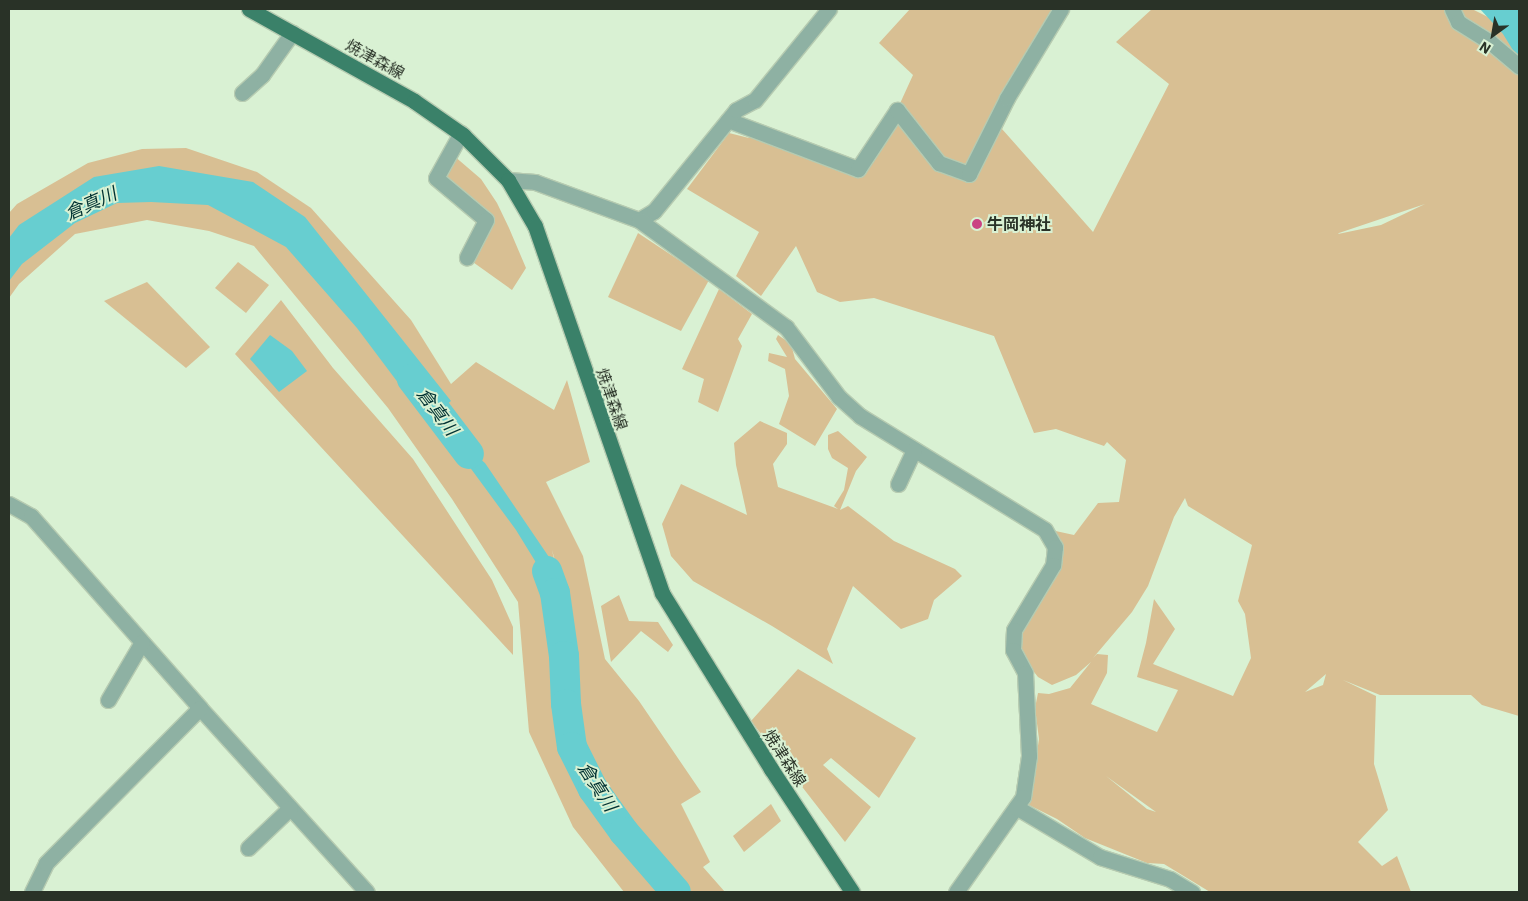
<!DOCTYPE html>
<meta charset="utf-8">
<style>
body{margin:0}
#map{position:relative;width:1528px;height:901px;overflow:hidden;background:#d9f1d3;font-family:"IBM Plex Sans","Noto Sans JP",sans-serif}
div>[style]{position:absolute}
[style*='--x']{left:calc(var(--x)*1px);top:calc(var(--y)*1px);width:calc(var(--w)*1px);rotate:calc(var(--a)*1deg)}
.green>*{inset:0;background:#d8bf93}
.water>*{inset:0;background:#67ced0}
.river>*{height:30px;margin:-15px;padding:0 15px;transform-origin:15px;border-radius:15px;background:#67ced0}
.roads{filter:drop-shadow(1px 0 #b6cbb1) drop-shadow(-1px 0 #b6cbb1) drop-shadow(0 1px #b6cbb1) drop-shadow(0 -1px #b6cbb1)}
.minor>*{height:15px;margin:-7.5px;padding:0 7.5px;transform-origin:7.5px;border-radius:7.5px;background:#8eb1a3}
.major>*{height:15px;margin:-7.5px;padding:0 7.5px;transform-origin:7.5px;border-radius:7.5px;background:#3a8169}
.dots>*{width:14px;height:14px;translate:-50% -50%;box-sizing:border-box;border:2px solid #d9f1d3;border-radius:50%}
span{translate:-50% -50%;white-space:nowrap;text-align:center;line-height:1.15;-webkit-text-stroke:4px #d9f1d3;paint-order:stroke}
.street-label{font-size:16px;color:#293227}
.poi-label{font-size:16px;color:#293227;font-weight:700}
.left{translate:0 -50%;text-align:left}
.water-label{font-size:18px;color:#003132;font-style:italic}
.frame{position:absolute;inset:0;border:10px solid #293227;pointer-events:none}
.north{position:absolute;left:1468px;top:10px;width:50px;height:50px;-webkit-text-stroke:4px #d9f1d3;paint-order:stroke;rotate:212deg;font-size:14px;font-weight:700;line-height:20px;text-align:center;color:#293227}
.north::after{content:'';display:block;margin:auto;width:18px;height:22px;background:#293227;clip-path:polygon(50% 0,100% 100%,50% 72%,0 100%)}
</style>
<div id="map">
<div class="green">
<i style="clip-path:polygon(evenodd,910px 9px,1063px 9px,1059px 11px,1002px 129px,1093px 232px,1169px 84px,1116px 42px,1152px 9px,1472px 9px,1498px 22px,1519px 46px,1519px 716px,1482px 705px,1471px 695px,1380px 695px,1343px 680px,1376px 696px,1374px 764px,1388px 810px,1358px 842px,1382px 866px,1397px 856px,1411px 892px,1210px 892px,1164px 864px,1147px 863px,1085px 838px,1057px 819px,1029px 805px,1039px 739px,1035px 708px,1038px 693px,1049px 694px,1070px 688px,1091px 662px,1076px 675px,1052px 685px,1038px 677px,1027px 663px,1024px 653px,1013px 647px,1059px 562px,1051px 530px,1074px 535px,1098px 503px,1119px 502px,1126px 460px,1107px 442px,1104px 446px,1056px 429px,1034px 433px,994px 336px,874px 298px,840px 302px,817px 292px,796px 246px,761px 296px,736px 276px,759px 232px,687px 189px,729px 133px,749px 138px,739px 124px,858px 168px,897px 110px,913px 75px,879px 43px,910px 9px,1425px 204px,1381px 225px,1338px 234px,1339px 233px,1425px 204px,910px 9px,1185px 498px,1188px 506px,1252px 545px,1238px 601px,1245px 614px,1251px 658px,1233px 696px,1153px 664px,1175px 629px,1154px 599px,1146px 643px,1137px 677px,1178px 690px,1157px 732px,1091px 704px,1107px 673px,1108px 655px,1097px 654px,1093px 658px,1132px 612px,1148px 586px,1174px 517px,1185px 498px,910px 9px,1326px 674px,1323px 685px,1305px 692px,1326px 674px,910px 9px,1106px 776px,1156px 812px,1147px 809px,1106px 776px)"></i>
<i style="clip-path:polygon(evenodd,186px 148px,257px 172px,311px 208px,411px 320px,451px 384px,476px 362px,554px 410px,567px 380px,590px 462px,546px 482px,583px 556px,605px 659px,639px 701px,701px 792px,681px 804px,710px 862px,703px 867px,725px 892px,624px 892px,573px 827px,529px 732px,518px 602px,452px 499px,388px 408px,254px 246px,209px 231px,147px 220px,75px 234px,19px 284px,9px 298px,9px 213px,17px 204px,88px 163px,142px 149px,186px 148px,552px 550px,571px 617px,557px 573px,552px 550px)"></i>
<i style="clip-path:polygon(453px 155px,481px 179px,497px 203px,509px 228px,526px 268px,512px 290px,470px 260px,489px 222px,444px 177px)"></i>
<i style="clip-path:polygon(638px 233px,709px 280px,681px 331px,608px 297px)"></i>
<i style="clip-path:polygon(238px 262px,269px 285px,246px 313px,215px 288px)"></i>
<i style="clip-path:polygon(147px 282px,210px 347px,186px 368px,104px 301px)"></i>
<i style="clip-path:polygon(719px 289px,752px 314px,738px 339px,742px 346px,718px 412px,698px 402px,704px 379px,682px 369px)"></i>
<i style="clip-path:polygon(281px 300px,333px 368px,413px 459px,492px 580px,513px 627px,513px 655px,235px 354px)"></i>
<i style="clip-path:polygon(778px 335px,791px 344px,795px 359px,837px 409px,815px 446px,779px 424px,789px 396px,785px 369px,768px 361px,769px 353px,787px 357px,776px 339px)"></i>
<i style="clip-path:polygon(760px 421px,787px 433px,787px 444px,773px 464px,778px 487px,838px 509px,834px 506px,844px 490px,848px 468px,832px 458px,828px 449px,828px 435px,838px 431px,867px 457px,856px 471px,840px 510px,848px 506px,894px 541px,955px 569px,962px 576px,934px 600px,928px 619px,901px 629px,853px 586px,827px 649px,833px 664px,772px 626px,693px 581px,671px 556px,662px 524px,681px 484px,747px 515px,736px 465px,734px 443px)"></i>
<i style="clip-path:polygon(619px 595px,629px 621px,658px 622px,673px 645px,668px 652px,641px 631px,611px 662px,601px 606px)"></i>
<i style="clip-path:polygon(798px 669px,916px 738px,879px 798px,831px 758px,823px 765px,871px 807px,845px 842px,751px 721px)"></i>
<i style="clip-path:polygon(771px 804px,781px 821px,744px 852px,733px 836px)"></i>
</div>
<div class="water">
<i style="clip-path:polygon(1480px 9px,1519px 9px,1519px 60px,1503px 34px)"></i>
<i style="clip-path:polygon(159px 166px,253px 182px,305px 217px,451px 401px,426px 420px,357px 328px,286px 247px,208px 205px,151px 202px,117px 203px,75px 223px,22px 264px,9px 281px,9px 238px,19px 225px,94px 177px)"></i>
<i style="clip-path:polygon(270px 335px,292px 351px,307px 371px,279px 392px,250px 359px)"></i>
<i style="clip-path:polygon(450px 416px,473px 453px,485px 463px,551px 560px,557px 610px,540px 569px,516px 530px,455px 447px,435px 427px)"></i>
</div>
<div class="river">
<i style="--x:412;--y:379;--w:94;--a:52.8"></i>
<i style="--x:547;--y:571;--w:23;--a:70"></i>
<i style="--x:555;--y:593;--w:64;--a:81.9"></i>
<i style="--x:564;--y:656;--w:48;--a:87.6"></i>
<i style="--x:566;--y:704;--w:43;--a:82.1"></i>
<i style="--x:572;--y:747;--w:47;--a:63.4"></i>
<i style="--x:593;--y:789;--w:53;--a:54.2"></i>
<i style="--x:624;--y:832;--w:79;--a:49.1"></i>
</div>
<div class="roads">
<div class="minor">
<i style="--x:1452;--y:9;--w:14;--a:65"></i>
<i style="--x:1458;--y:22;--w:38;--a:32"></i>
<i style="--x:1490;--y:42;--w:38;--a:40"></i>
<i style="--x:242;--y:93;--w:27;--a:-42"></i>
<i style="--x:262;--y:75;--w:52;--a:-54.5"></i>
<i style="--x:728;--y:120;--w:139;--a:20.7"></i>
<i style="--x:858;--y:169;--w:71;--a:-56.5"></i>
<i style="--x:897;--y:110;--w:68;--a:51.6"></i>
<i style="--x:939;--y:163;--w:32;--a:20"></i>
<i style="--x:969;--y:174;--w:85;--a:-63.4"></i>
<i style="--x:1007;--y:98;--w:104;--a:-58.8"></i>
<i style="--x:461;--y:133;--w:51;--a:119.1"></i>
<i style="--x:436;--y:178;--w:65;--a:40"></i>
<i style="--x:486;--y:220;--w:42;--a:117.2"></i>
<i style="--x:508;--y:180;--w:27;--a:4"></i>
<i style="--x:535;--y:182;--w:111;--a:20.1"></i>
<i style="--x:639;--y:220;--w:17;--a:-31"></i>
<i style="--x:654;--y:211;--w:130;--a:-50.9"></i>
<i style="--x:736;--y:110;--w:21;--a:-28"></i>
<i style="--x:755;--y:100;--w:117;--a:-50.9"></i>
<i style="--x:639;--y:220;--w:182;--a:36.1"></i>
<i style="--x:786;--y:327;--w:88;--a:52.9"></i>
<i style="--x:839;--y:397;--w:28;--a:42"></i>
<i style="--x:860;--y:416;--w:217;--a:31.6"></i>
<i style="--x:1045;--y:530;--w:20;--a:60"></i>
<i style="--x:1055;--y:547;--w:18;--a:96"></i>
<i style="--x:1053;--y:565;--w:76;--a:121"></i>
<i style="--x:1014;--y:630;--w:20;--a:93"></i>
<i style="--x:1013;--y:650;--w:26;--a:62"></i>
<i style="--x:1025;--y:673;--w:83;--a:87.2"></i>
<i style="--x:1029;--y:756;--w:41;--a:98.3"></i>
<i style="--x:1023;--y:797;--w:116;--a:125.2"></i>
<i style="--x:898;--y:484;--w:38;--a:-65"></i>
<i style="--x:9;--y:504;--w:25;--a:29"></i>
<i style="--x:31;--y:516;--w:256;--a:48.6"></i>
<i style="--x:200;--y:708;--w:248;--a:47.8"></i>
<i style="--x:108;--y:700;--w:67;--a:-59.6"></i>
<i style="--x:1016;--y:807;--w:98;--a:30.8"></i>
<i style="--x:1100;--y:857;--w:73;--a:17.4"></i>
<i style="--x:1170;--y:879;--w:26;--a:31"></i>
<i style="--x:248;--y:848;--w:58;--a:-43.6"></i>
<i style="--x:32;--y:892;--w:32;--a:-64"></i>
<i style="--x:46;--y:863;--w:218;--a:-45.2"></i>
</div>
<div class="major">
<i style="--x:249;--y:9;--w:189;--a:29.1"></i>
<i style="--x:414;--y:101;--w:60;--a:34.8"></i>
<i style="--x:463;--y:135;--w:64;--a:45"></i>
<i style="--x:508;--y:180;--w:53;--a:59.6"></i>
<i style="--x:535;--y:226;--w:388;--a:70.9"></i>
<i style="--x:662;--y:593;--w:207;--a:58.2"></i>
<i style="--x:771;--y:769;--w:147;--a:56.6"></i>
</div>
</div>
<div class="dots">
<i style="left:977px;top:224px;background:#ca4383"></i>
</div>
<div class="street-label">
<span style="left:375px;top:59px;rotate:29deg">焼津森線</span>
<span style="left:612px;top:399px;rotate:71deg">焼津森線</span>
<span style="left:785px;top:758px;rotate:57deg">焼津森線</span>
</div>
<div class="poi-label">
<span class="left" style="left:987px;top:224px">牛岡神社</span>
</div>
<div class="water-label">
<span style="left:91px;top:204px;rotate:-24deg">倉真川</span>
<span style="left:437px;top:412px;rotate:53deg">倉真川</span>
<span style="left:597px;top:787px;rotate:57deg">倉真川</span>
</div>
<div class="frame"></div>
<div class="north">N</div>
</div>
